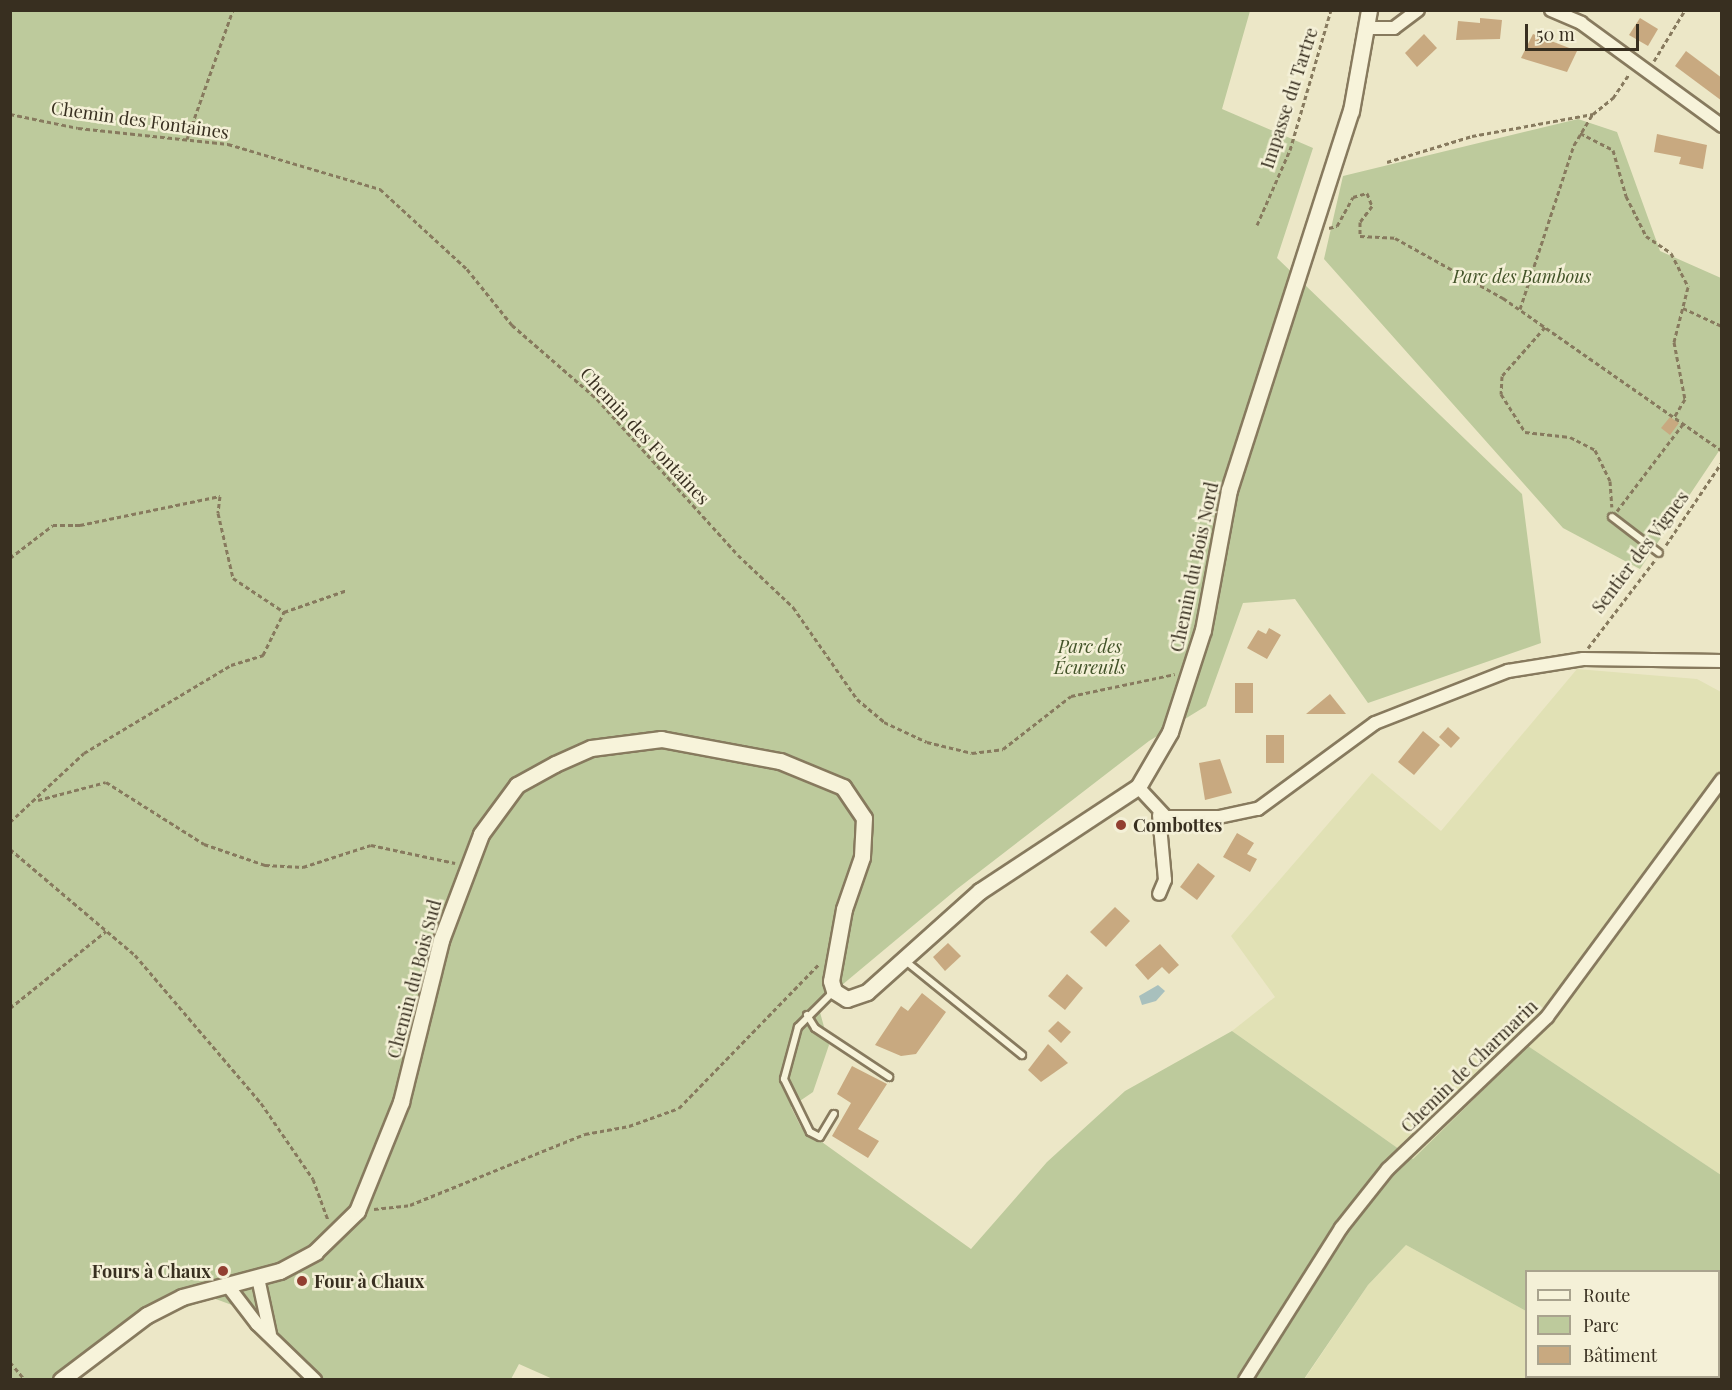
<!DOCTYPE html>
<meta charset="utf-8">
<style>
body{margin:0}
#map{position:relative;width:1732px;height:1390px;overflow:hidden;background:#ece7c7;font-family:"Playfair Display",serif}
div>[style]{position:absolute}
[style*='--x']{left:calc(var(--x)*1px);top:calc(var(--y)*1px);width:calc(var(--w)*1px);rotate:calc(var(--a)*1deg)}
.farmland>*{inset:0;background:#e1e1b5}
.green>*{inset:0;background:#bdca9c}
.water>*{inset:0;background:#a8c0bd}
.building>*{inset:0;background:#c8a980}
.path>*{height:3px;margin-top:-1.5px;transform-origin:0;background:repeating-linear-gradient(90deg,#877a5e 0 4.5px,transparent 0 7.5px)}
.roads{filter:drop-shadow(2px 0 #877a5e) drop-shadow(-2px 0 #877a5e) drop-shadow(0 2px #877a5e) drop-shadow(0 -2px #877a5e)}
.service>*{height:6px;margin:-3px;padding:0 3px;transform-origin:3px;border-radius:3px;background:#f7f3da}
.minor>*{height:12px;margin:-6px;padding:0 6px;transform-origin:6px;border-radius:6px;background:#f7f3da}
.tertiary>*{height:15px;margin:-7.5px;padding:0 7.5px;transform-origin:7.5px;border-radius:7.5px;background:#f7f3da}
.dots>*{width:16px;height:16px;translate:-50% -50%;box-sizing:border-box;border:3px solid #f4f0d7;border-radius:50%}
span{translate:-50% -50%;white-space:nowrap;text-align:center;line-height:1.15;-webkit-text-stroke:5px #f4f0d7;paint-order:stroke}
.street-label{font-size:18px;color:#382f20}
.park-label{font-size:18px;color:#425328;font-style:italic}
.poi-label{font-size:18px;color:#382f20;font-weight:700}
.left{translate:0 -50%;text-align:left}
.right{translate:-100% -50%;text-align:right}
.frame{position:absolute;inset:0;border:12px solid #382f20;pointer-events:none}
.legend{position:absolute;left:1525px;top:1270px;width:195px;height:108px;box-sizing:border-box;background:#f4f0d7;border:2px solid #a9a38e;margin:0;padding:8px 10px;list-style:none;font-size:18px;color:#382f20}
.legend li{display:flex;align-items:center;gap:12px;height:30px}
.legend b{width:30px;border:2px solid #a9a38e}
.scale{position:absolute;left:1525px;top:24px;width:114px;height:27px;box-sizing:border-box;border:3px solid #382f20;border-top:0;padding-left:8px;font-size:18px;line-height:21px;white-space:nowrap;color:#382f20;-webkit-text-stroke:4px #f4f0d7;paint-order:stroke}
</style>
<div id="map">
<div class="farmland">
<i style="clip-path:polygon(1577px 669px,1697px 679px,1721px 692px,1721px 1175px,1528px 1046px,1413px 1159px,1232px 1031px,1275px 997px,1231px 936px,1372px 773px,1441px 831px)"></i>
<i style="clip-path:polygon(1406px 1245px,1526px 1311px,1526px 1376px,1654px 1379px,1304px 1380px,1368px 1285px)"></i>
</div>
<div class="green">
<i style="clip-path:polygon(10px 11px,1250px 11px,1222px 109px,1313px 148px,1277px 258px,1522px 494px,1541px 643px,1368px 703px,1295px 599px,1243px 603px,1206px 706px,1149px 741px,957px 889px,818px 1005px,829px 1045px,813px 1092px,791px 1107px,801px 1127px,971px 1249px,1047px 1162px,1125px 1091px,1232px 1031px,1413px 1159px,1528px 1046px,1721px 1175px,1721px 1379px,1649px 1377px,1718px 1376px,1718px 1272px,1526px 1272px,1526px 1311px,1406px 1245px,1368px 1285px,1304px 1379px,555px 1380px,519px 1364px,511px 1379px,308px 1379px,240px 1308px,213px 1298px,153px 1319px,74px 1379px,11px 1379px)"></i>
<i style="clip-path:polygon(1578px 119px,1617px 132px,1660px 251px,1721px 278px,1721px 448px,1640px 569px,1563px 528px,1324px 259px,1343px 176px)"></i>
</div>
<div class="water">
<i style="clip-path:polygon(1158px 985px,1165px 991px,1156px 1001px,1142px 1005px,1139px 996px)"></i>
</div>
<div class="building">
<i style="clip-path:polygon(1480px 18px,1502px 20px,1500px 39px,1456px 40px,1458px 21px,1480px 23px)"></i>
<i style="clip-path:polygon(1640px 18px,1658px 29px,1648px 46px,1629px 35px)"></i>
<i style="clip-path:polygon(1424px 34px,1437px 48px,1417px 67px,1405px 53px)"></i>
<i style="clip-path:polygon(1533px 34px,1577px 51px,1567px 72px,1521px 58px)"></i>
<i style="clip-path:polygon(1686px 51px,1722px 78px,1722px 101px,1675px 66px)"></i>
<i style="clip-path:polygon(1657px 134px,1707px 145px,1703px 169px,1679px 164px,1681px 157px,1654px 152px)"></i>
<i style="clip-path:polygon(1670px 417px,1679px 423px,1670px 435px,1661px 428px)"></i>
<i style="clip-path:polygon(1269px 628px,1281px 635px,1267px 659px,1247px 648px,1258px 630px,1266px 634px)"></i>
<i style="clip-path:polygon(1235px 683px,1253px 683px,1253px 713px,1235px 713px)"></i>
<i style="clip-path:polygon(1330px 694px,1346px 714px,1306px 714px)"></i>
<i style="clip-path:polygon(1448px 727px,1460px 738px,1451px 748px,1439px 737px)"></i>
<i style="clip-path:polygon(1423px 731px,1440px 745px,1414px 775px,1398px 762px)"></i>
<i style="clip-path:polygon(1266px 735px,1284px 735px,1284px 763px,1266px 763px)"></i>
<i style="clip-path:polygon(1220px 759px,1232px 793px,1205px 800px,1199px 763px)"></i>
<i style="clip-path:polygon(1237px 833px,1254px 843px,1247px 854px,1257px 859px,1250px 872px,1223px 857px)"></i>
<i style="clip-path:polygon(1198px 863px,1215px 876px,1197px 900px,1180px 887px)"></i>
<i style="clip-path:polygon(1115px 907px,1130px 921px,1106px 947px,1090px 932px)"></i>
<i style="clip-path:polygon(948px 943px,961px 956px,945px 971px,933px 957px)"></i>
<i style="clip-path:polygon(1160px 944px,1179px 965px,1169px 974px,1162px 967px,1148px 980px,1135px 965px)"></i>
<i style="clip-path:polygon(1067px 974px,1083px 988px,1065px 1010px,1048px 996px)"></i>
<i style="clip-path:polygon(922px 993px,946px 1012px,916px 1054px,901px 1056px,875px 1045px,901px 1006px,908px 1011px)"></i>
<i style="clip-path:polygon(1058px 1021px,1071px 1032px,1061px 1043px,1048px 1031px)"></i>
<i style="clip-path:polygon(1048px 1044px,1068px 1063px,1041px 1082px,1028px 1070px)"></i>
<i style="clip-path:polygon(852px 1066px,887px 1084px,858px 1129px,879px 1141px,868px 1158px,832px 1136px,851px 1103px,837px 1094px)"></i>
</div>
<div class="path">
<i style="--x:1654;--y:61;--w:60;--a:-58.7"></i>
<i style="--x:10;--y:114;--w:69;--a:11.6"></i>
<i style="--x:78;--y:128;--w:151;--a:6.1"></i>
<i style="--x:228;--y:144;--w:159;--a:16.5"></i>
<i style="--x:380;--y:189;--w:118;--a:42.6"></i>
<i style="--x:467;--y:269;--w:72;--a:51.2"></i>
<i style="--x:512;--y:325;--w:113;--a:41"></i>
<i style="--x:597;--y:399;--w:210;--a:47.9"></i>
<i style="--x:738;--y:555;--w:76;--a:43.4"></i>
<i style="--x:793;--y:607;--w:112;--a:55.2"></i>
<i style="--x:857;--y:699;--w:35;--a:40"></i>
<i style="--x:884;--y:722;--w:47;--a:24.9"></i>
<i style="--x:927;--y:742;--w:46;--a:13.7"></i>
<i style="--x:972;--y:753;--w:31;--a:-7"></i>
<i style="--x:1003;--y:749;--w:86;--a:-37.9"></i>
<i style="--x:1071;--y:696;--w:106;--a:-11.9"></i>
<i style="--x:1580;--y:133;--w:37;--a:27"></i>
<i style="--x:1613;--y:150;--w:48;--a:74.2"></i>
<i style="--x:1626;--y:196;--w:45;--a:63.4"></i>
<i style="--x:1646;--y:236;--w:30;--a:34"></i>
<i style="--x:1671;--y:253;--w:38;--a:63"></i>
<i style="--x:1688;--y:287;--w:57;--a:104.3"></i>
<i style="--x:1674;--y:342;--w:58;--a:79.1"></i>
<i style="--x:1685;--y:399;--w:21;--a:121"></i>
<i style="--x:187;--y:139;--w:137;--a:-70.4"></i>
<i style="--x:1387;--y:162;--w:89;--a:-17"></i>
<i style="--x:1472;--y:136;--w:123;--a:-10.3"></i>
<i style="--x:1593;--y:114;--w:26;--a:-39"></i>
<i style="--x:1613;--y:98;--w:29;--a:-56"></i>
<i style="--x:1257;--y:225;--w:82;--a:-66.3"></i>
<i style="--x:1290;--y:150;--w:146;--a:-73.7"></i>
<i style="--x:1329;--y:228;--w:8;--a:-14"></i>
<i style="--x:1337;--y:226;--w:33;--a:-61"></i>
<i style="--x:1353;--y:197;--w:15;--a:-16"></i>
<i style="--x:1367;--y:193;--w:14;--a:69"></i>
<i style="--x:1372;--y:206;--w:20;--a:127"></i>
<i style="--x:1360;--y:222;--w:14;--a:90"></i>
<i style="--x:1360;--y:236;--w:35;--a:3"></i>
<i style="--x:1395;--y:238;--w:124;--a:29.1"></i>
<i style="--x:1503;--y:298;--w:267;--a:34.9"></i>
<i style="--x:1683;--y:308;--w:43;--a:24.8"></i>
<i style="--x:1520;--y:309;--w:173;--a:-71.8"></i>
<i style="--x:1574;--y:145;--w:35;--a:-59"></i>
<i style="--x:1545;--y:327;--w:65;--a:131.3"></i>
<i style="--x:1502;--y:376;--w:18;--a:93"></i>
<i style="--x:1501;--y:394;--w:45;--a:57.7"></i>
<i style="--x:1525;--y:432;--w:45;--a:6.3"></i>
<i style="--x:1570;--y:437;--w:28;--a:27"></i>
<i style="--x:1595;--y:450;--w:34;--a:64"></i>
<i style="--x:1610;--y:481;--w:26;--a:86"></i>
<i style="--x:1617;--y:511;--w:109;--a:-52.8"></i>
<i style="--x:1666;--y:545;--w:100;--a:-56"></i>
<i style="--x:10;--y:558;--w:54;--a:-37.5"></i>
<i style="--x:53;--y:525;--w:27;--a:0"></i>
<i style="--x:80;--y:525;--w:143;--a:-11.7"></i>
<i style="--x:220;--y:496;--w:17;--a:97"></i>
<i style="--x:218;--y:513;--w:67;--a:77"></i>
<i style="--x:233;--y:578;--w:61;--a:33.7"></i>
<i style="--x:1588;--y:648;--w:111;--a:-52.7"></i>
<i style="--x:38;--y:800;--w:70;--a:-14.8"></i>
<i style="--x:106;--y:782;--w:116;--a:32.3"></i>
<i style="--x:204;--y:844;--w:65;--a:19"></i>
<i style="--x:265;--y:865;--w:38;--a:3"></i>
<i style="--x:303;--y:867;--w:71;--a:-17.9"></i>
<i style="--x:371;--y:845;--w:86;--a:12.1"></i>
<i style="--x:10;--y:822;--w:101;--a:-43"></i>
<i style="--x:84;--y:753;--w:171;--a:-30.9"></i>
<i style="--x:231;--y:665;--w:34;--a:-17"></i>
<i style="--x:263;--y:655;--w:48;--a:-64"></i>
<i style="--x:284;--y:612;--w:67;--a:-19.2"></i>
<i style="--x:10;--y:849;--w:164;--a:40.3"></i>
<i style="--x:135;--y:955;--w:194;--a:49.6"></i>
<i style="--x:261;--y:1103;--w:92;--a:55.6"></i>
<i style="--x:313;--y:1179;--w:44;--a:69.9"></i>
<i style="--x:10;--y:1008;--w:123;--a:-38.7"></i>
<i style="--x:374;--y:1209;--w:36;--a:-6"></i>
<i style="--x:410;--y:1205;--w:189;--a:-22.1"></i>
<i style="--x:585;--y:1134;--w:45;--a:-10.3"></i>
<i style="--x:629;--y:1126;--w:53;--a:-19.8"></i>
<i style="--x:679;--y:1108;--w:201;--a:-45.8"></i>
<i style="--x:10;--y:1362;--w:23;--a:50"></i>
</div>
<div class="roads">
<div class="service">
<i style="--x:1612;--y:517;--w:59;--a:37.5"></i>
<i style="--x:903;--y:959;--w:153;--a:38.9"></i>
<i style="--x:834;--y:991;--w:51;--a:135"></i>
<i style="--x:798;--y:1027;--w:54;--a:105.1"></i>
<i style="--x:784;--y:1079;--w:59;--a:63.9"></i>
<i style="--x:810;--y:1132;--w:11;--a:27"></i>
<i style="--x:820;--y:1137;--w:27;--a:-59"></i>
<i style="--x:807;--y:1015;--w:15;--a:58"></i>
<i style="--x:815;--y:1028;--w:89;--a:33.5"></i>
</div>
<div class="minor">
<i style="--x:1551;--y:10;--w:33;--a:23"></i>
<i style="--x:1581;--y:23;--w:175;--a:36.1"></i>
<i style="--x:1366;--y:28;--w:28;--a:0"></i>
<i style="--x:1394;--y:28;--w:30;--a:-37"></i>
<i style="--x:1138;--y:787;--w:41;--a:47"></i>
<i style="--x:1166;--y:817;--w:53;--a:0"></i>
<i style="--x:1219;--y:817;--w:40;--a:-12"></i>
<i style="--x:1258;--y:809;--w:145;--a:-36.3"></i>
<i style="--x:1375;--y:723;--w:143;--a:-21.4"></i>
<i style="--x:1508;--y:671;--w:76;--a:-9.1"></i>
<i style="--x:1583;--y:659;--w:139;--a:0.8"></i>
<i style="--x:1159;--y:815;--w:65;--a:84.7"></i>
<i style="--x:1165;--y:880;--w:15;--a:113"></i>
<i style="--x:258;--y:1278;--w:57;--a:77.9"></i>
<i style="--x:228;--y:1286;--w:48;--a:52.7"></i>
<i style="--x:257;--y:1324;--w:81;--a:44"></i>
<i style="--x:1245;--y:1380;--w:180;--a:-57.7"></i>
<i style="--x:1341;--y:1228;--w:75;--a:-51.5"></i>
<i style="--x:1388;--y:1169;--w:220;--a:-43.7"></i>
<i style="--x:1547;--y:1017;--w:295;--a:-53.6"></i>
</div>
<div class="tertiary">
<i style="--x:61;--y:1380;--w:108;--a:-37.1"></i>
<i style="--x:147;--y:1315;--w:39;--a:-27"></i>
<i style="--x:182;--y:1297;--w:101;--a:-14.9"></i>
<i style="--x:280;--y:1271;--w:40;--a:-28"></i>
<i style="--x:315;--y:1252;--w:59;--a:-44.3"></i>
<i style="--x:357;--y:1211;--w:118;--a:-68"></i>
<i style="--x:401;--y:1102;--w:167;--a:-76.1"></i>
<i style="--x:441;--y:940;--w:113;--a:-69.3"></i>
<i style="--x:481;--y:834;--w:61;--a:-53.7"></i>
<i style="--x:517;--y:785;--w:43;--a:-28.9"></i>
<i style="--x:555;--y:764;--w:39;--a:-24"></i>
<i style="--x:591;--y:748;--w:71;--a:-7.3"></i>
<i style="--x:661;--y:739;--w:121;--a:10.5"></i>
<i style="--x:780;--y:761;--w:68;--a:22.4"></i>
<i style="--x:843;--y:787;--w:37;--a:56"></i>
<i style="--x:864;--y:818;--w:39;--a:93"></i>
<i style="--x:862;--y:857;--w:55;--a:109.1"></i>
<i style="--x:844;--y:909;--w:73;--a:100.2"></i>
<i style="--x:831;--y:981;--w:10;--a:73"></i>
<i style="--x:834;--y:991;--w:15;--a:32"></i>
<i style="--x:847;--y:999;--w:21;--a:-19"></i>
<i style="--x:867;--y:992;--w:152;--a:-41.8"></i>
<i style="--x:980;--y:891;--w:189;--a:-33.4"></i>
<i style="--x:1138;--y:787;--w:64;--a:-59.8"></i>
<i style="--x:1170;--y:732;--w:107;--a:-72.1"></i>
<i style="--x:1203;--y:630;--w:142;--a:-79.5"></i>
<i style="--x:1229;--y:490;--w:398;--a:-72.2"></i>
<i style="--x:1351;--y:111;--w:103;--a:-79.9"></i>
</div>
</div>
<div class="dots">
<i style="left:1121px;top:825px;background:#923f31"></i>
<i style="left:223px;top:1271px;background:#923f31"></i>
<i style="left:302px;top:1281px;background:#923f31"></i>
</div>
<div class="street-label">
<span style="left:1289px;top:98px;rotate:-72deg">Impasse du Tartre</span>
<span style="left:140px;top:120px;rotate:8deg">Chemin des Fontaines</span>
<span style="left:645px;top:436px;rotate:47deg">Chemin des Fontaines</span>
<span style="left:1640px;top:552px;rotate:-53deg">Sentier des Vignes</span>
<span style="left:1194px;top:567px;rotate:-78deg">Chemin du Bois Nord</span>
<span style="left:414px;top:979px;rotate:-75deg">Chemin du Bois Sud</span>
<span style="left:1469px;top:1066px;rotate:-44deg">Chemin de Charmarin</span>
</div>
<div class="park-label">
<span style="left:1522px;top:276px">Parc des Bambous</span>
<span style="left:1090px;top:657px">Parc des<br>Écureuils</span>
</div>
<div class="poi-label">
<span class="left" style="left:1133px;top:825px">Combottes</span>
<span class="right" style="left:211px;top:1271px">Fours à Chaux</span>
<span class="left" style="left:314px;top:1281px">Four à Chaux</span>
</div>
<div class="frame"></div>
<ul class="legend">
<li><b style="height:8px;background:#f7f3da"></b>Route</li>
<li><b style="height:16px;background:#bdca9c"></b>Parc</li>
<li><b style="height:16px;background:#c8a980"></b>Bâtiment</li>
</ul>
<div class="scale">50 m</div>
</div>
